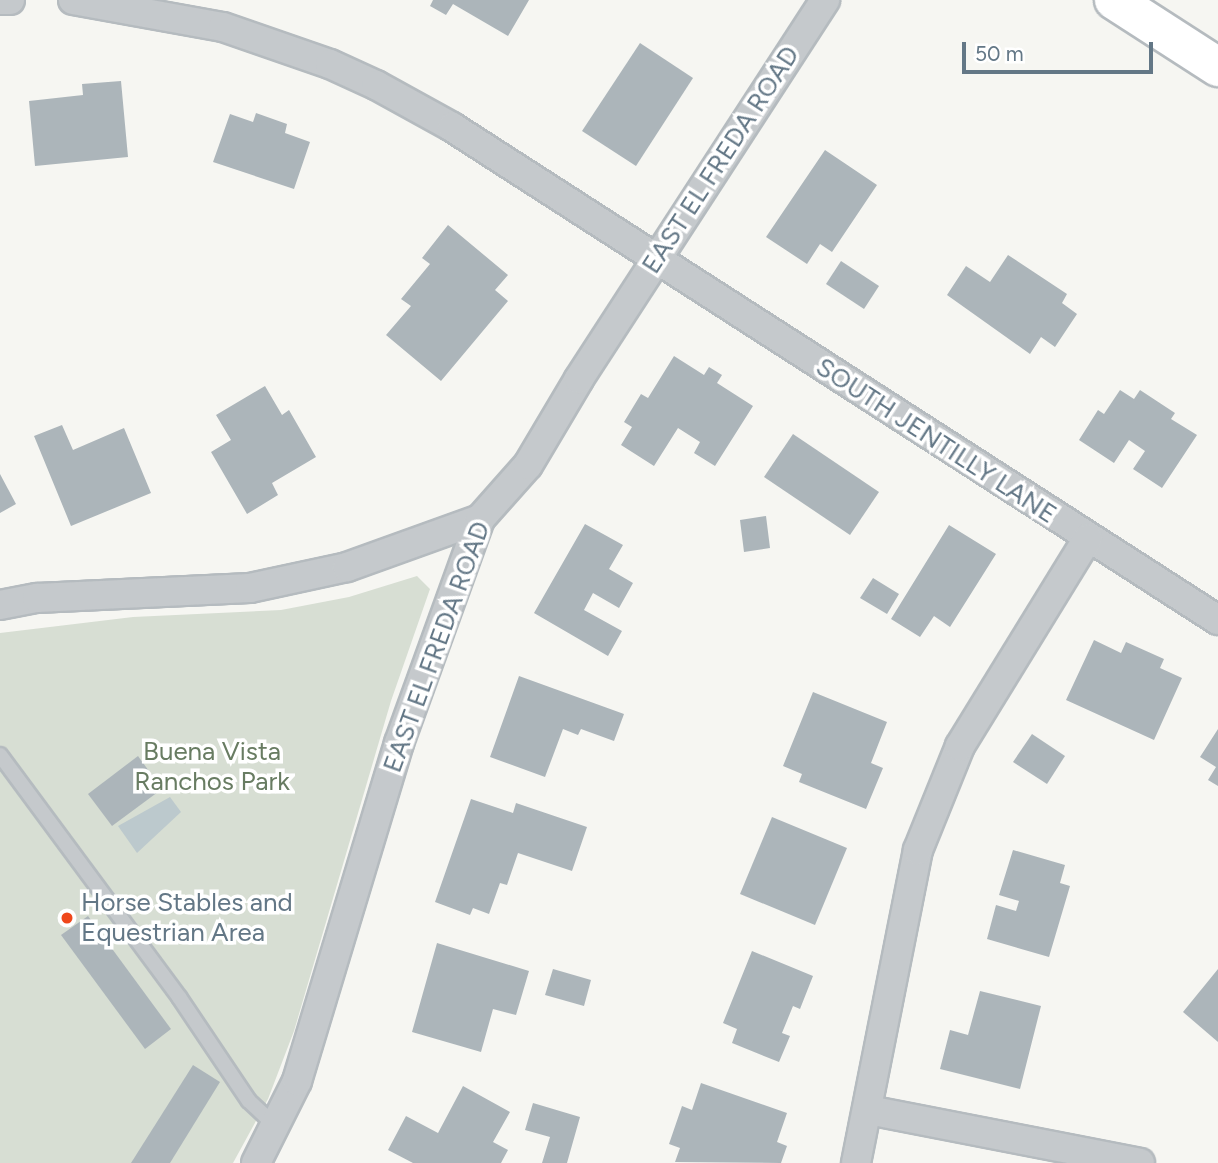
<!DOCTYPE html>
<style>
body{margin:0}
#map{position:relative;width:1218px;height:1163px;overflow:hidden;background:#f6f6f2;font-family:Figtree,sans-serif}
div>[style]{position:absolute}
[style*='--x']{left:calc(var(--x)*1px);top:calc(var(--y)*1px);width:calc(var(--w)*1px);rotate:calc(var(--a)*1deg)}
.green>*{inset:0;background:#d7ded3}
.water>*{inset:0;background:#bcc9cd}
.building>*{inset:0;background:#acb5ba}
.roads{filter:drop-shadow(2px 0 #b5bbbf) drop-shadow(-2px 0 #b5bbbf) drop-shadow(0 2px #b5bbbf) drop-shadow(0 -2px #b5bbbf)}
.service>*{height:14px;margin:-7px;padding:0 7px;transform-origin:7px;border-radius:7px;background:#c5c9cc}
.minor>*{height:28px;margin:-14px;padding:0 14px;transform-origin:14px;border-radius:14px;background:#c5c9cc}
.secondary>*{height:38px;margin:-19px;padding:0 19px;transform-origin:19px;border-radius:19px;background:#fff}
.dots>*{width:19px;height:19px;translate:-50% -50%;box-sizing:border-box;border:4px solid #fff;border-radius:50%}
span{translate:-50% -50%;white-space:nowrap;text-align:center;line-height:1.15;-webkit-text-stroke:7px #fff;paint-order:stroke}
.street-label{font-size:26px;color:#637786}
.park-label{font-size:26px;color:#687c62}
.poi-label{font-size:26px;color:#637786}
.left{translate:0 -50%;text-align:left}
.scale{position:absolute;left:962px;top:42px;width:191px;height:32px;box-sizing:border-box;border:4px solid #637786;border-top:0;padding-left:9px;font-size:21px;line-height:24px;white-space:nowrap;color:#637786;-webkit-text-stroke:5px #fff;paint-order:stroke}
</style>
<div id="map">
<div class="green">
<i style="clip-path:polygon(417px 576px,430px 589px,391px 701px,294px 1031px,268px 1099px,233px 1163px,0 1163px,0 633px,133px 617px,281px 610px,349px 597px)"></i>
</div>
<div class="water">
<i style="clip-path:polygon(170px 797px,181px 812px,137px 853px,118px 826px)"></i>
</div>
<div class="building">
<i style="clip-path:polygon(433px 0,529px 0,508px 36px,453px 4px,446px 15px,430px 6px)"></i>
<i style="clip-path:polygon(640px 43px,693px 78px,636px 166px,582px 131px)"></i>
<i style="clip-path:polygon(121px 81px,128px 157px,35px 166px,29px 101px,83px 95px,82px 84px)"></i>
<i style="clip-path:polygon(256px 113px,287px 124px,285px 133px,310px 142px,294px 189px,213px 162px,230px 114px,253px 122px)"></i>
<i style="clip-path:polygon(825px 150px,877px 185px,832px 252px,820px 244px,807px 264px,766px 237px)"></i>
<i style="clip-path:polygon(448px 225px,508px 275px,495px 290px,508px 301px,441px 381px,386px 335px,411px 306px,401px 299px,430px 264px,422px 258px)"></i>
<i style="clip-path:polygon(1008px 255px,1067px 294px,1062px 303px,1077px 314px,1055px 347px,1041px 337px,1030px 354px,947px 295px,966px 266px,990px 282px)"></i>
<i style="clip-path:polygon(841px 261px,879px 286px,864px 309px,826px 284px)"></i>
<i style="clip-path:polygon(674px 356px,704px 375px,709px 367px,722px 375px,717px 383px,753px 406px,715px 466px,694px 453px,700px 442px,678px 428px,654px 466px,621px 445px,632px 427px,624px 422px,641px 394px,648px 398px)"></i>
<i style="clip-path:polygon(265px 386px,282px 415px,289px 410px,316px 457px,272px 483px,278px 495px,247px 514px,211px 452px,231px 440px,216px 415px)"></i>
<i style="clip-path:polygon(1120px 390px,1134px 399px,1140px 390px,1175px 413px,1171px 419px,1197px 435px,1162px 488px,1133px 469px,1145px 451px,1129px 440px,1114px 463px,1079px 440px,1098px 410px,1104px 414px)"></i>
<i style="clip-path:polygon(62px 425px,73px 450px,124px 428px,151px 493px,71px 526px,34px 436px)"></i>
<i style="clip-path:polygon(793px 434px,879px 492px,850px 535px,764px 477px)"></i>
<i style="clip-path:polygon(0 474px,16px 504px,0 513px)"></i>
<i style="clip-path:polygon(766px 516px,770px 548px,744px 552px,740px 520px)"></i>
<i style="clip-path:polygon(585px 524px,623px 545px,609px 569px,633px 583px,619px 608px,593px 593px,584px 610px,622px 631px,608px 656px,534px 613px)"></i>
<i style="clip-path:polygon(949px 525px,996px 554px,950px 627px,934px 616px,920px 637px,891px 619px)"></i>
<i style="clip-path:polygon(873px 578px,899px 594px,887px 614px,860px 598px)"></i>
<i style="clip-path:polygon(1094px 640px,1121px 653px,1126px 642px,1164px 659px,1160px 668px,1182px 678px,1154px 740px,1066px 700px)"></i>
<i style="clip-path:polygon(519px 676px,624px 714px,614px 741px,581px 729px,578px 735px,563px 729px,545px 777px,490px 757px)"></i>
<i style="clip-path:polygon(813px 692px,887px 722px,871px 763px,883px 768px,866px 809px,799px 782px,802px 774px,783px 766px)"></i>
<i style="clip-path:polygon(1218px 729px,1218px 786px,1208px 780px,1216px 767px,1200px 757px)"></i>
<i style="clip-path:polygon(1032px 734px,1065px 756px,1047px 784px,1013px 762px)"></i>
<i style="clip-path:polygon(138px 756px,162px 789px,112px 826px,88px 794px)"></i>
<i style="clip-path:polygon(471px 799px,513px 813px,516px 803px,587px 827px,572px 871px,518px 853px,507px 885px,500px 883px,489px 914px,473px 908px,470px 915px,435px 902px)"></i>
<i style="clip-path:polygon(772px 817px,847px 848px,815px 925px,740px 894px)"></i>
<i style="clip-path:polygon(1013px 850px,1065px 865px,1060px 883px,1070px 886px,1049px 957px,987px 939px,996px 905px,1016px 911px,1019px 901px,999px 895px)"></i>
<i style="clip-path:polygon(88px 916px,171px 1029px,145px 1049px,61px 935px)"></i>
<i style="clip-path:polygon(437px 943px,529px 971px,516px 1015px,493px 1009px,481px 1052px,412px 1032px)"></i>
<i style="clip-path:polygon(752px 951px,813px 976px,800px 1009px,793px 1006px,782px 1033px,790px 1036px,779px 1062px,732px 1043px,737px 1029px,723px 1023px)"></i>
<i style="clip-path:polygon(553px 969px,591px 980px,584px 1006px,545px 995px)"></i>
<i style="clip-path:polygon(1218px 969px,1218px 1042px,1183px 1012px)"></i>
<i style="clip-path:polygon(980px 991px,1041px 1006px,1020px 1089px,940px 1069px,950px 1030px,968px 1035px)"></i>
<i style="clip-path:polygon(193px 1065px,220px 1082px,170px 1163px,131px 1163px)"></i>
<i style="clip-path:polygon(701px 1083px,787px 1113px,777px 1142px,787px 1146px,781px 1163px,675px 1162px,680px 1148px,669px 1144px,682px 1106px,692px 1110px)"></i>
<i style="clip-path:polygon(463px 1086px,510px 1112px,493px 1142px,508px 1150px,501px 1163px,413px 1163px,388px 1150px,406px 1116px,438px 1133px)"></i>
<i style="clip-path:polygon(533px 1103px,580px 1117px,567px 1163px,542px 1163px,550px 1137px,525px 1130px)"></i>
</div>
<div class="roads">
<div class="service">
<i style="--x:0;--y:755;--w:301;--a:53.5"></i>
<i style="--x:179;--y:997;--w:125;--a:56.1"></i>
<i style="--x:249;--y:1101;--w:35;--a:43"></i>
</div>
<div class="minor">
<i style="--x:0;--y:0;--w:10;--a:0"></i>
<i style="--x:73;--y:0;--w:152;--a:10.2"></i>
<i style="--x:223;--y:27;--w:113;--a:19.1"></i>
<i style="--x:330;--y:64;--w:51;--a:24.5"></i>
<i style="--x:376;--y:85;--w:87;--a:28.9"></i>
<i style="--x:452;--y:127;--w:911;--a:32.77"></i>
<i style="--x:0;--y:605;--w:38;--a:-11"></i>
<i style="--x:37;--y:598;--w:213;--a:-2.7"></i>
<i style="--x:250;--y:588;--w:99;--a:-12.2"></i>
<i style="--x:347;--y:567;--w:141;--a:-19.8"></i>
<i style="--x:868;--y:1110;--w:277;--a:11"></i>
<i style="--x:256;--y:1163;--w:92;--a:-63.4"></i>
<i style="--x:297;--y:1081;--w:353;--a:-73.2"></i>
<i style="--x:399;--y:743;--w:238;--a:-70.1"></i>
<i style="--x:480;--y:519;--w:72;--a:-48.4"></i>
<i style="--x:528;--y:465;--w:100;--a:-59.3"></i>
<i style="--x:579;--y:379;--w:452;--a:-57"></i>
<i style="--x:856;--y:1163;--w:319;--a:-78.8"></i>
<i style="--x:918;--y:850;--w:112;--a:-68"></i>
<i style="--x:960;--y:746;--w:244;--a:-58.4"></i>
</div>
<div class="secondary">
<i style="--x:1114;--y:0;--w:124;--a:32.8"></i>
</div>
</div>
<div class="dots">
<i style="left:67px;top:918px;background:#ef471a"></i>
</div>
<div class="street-label">
<span style="left:721px;top:160px;rotate:-57deg">EAST EL FREDA ROAD</span>
<span style="left:936px;top:441px;rotate:33deg">SOUTH JENTILLY LANE</span>
<span style="left:437px;top:647px;rotate:-70deg">EAST EL FREDA ROAD</span>
</div>
<div class="park-label">
<span style="left:212px;top:767px">Buena Vista<br>Ranchos Park</span>
</div>
<div class="poi-label">
<span class="left" style="left:81px;top:918px">Horse Stables and<br>Equestrian Area</span>
</div>
<div class="scale">50 m</div>
</div>
